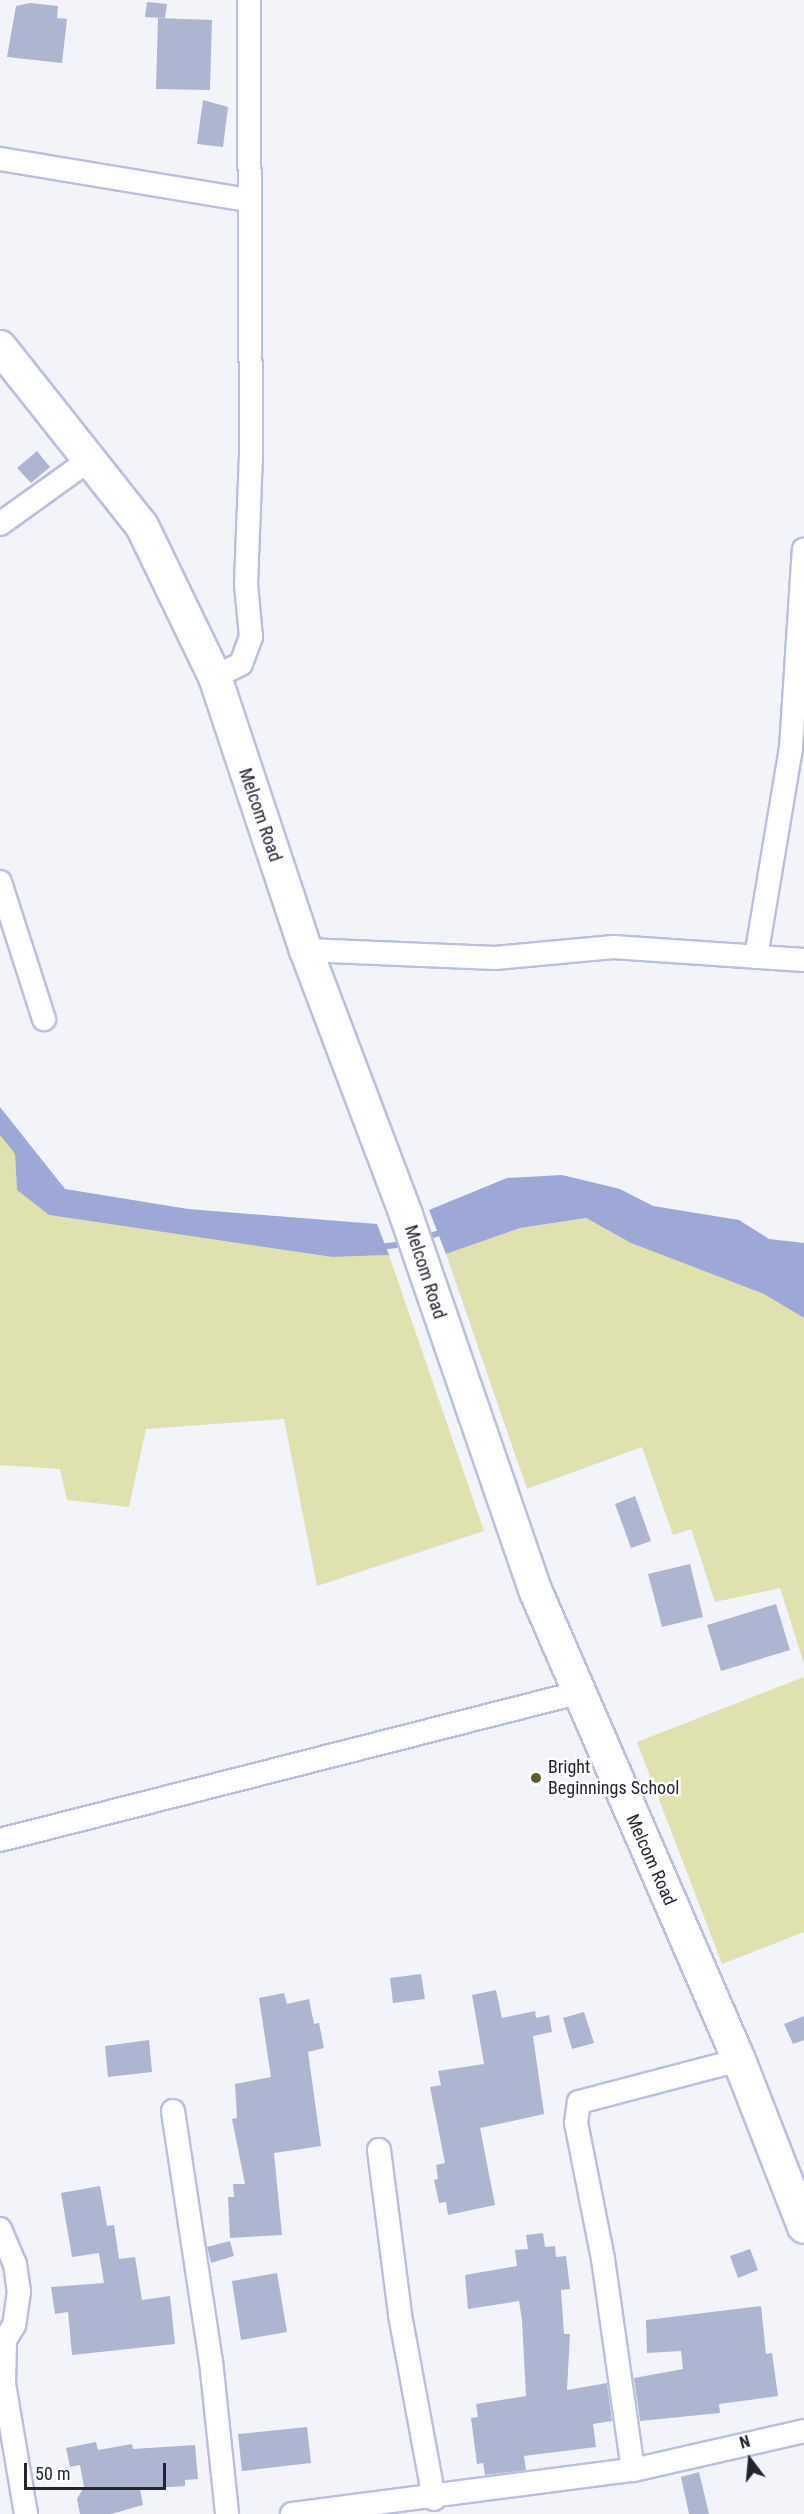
<!DOCTYPE html>
<style>
body{margin:0}
#map{position:relative;width:804px;height:2514px;overflow:hidden;background:#f2f4fa;font-family:"Roboto Condensed",sans-serif}
div>[style]{position:absolute}
[style*='--x']{left:calc(var(--x)*1px);top:calc(var(--y)*1px);width:calc(var(--w)*1px);rotate:calc(var(--a)*1deg)}
.green>*{inset:0;background:#dfe1ae}
.water>*{inset:0;background:#9da8d7}
.stream>*{height:6px;margin:-3px;padding:0 3px;transform-origin:3px;border-radius:3px;background:#9da8d7}
.building>*{inset:0;background:#aeb5d1}
.roads{filter:drop-shadow(2px 0 #b9c0dd) drop-shadow(-2px 0 #b9c0dd) drop-shadow(0 2px #b9c0dd) drop-shadow(0 -2px #b9c0dd)}
.street>*{height:22px;margin:-11px;padding:0 11px;transform-origin:11px;border-radius:11px;background:#fff}
.secondary>*{height:32px;margin:-16px;padding:0 16px;transform-origin:16px;border-radius:16px;background:#fff}
.dots>*{width:16px;height:16px;translate:-50% -50%;box-sizing:border-box;border:3px solid #fff;border-radius:50%}
span{translate:-50% -50%;white-space:nowrap;text-align:center;line-height:1.15;-webkit-text-stroke:5px #fff;paint-order:stroke}
.street-label{font-size:18px;color:#22242f}
.poi-label{font-size:18px;color:#22242f}
.left{translate:0 -50%;text-align:left}
.north{position:absolute;left:720px;top:2430px;width:60px;height:60px;-webkit-text-stroke:4px #fff;paint-order:stroke;rotate:344deg;font-size:16px;font-weight:700;line-height:24px;text-align:center;color:#22242f}
.north::after{content:'';display:block;margin:auto;width:21px;height:27px;background:#22242f;clip-path:polygon(50% 0,100% 100%,50% 72%,0 100%)}
.scale{position:absolute;left:24px;top:2463px;width:142px;height:27px;box-sizing:border-box;border:3px solid #22242f;border-top:0;padding-left:8px;font-size:18px;line-height:21px;white-space:nowrap;color:#22242f;-webkit-text-stroke:4px #fff;paint-order:stroke}
</style>
<div id="map">
<div class="green">
<i style="clip-path:polygon(0 1135px,15px 1154px,17px 1190px,49px 1215px,332px 1257px,389px 1255px,484px 1531px,317px 1586px,284px 1419px,146px 1429px,129px 1507px,67px 1500px,60px 1469px,0 1465px)"></i>
<i style="clip-path:polygon(586px 1218px,631px 1243px,764px 1294px,804px 1318px,804px 1664px,780px 1588px,715px 1602px,691px 1529px,673px 1535px,642px 1447px,527px 1489px,446px 1254px,520px 1228px)"></i>
<i style="clip-path:polygon(804px 1677px,804px 1932px,722px 1964px,637px 1742px)"></i>
</div>
<div class="water">
<i style="clip-path:polygon(0 1107px,65px 1189px,188px 1209px,377px 1224px,389px 1255px,332px 1257px,49px 1215px,17px 1190px,15px 1154px,0 1135px)"></i>
<i style="clip-path:polygon(562px 1175px,620px 1189px,653px 1206px,739px 1220px,769px 1239px,804px 1243px,804px 1318px,764px 1294px,631px 1243px,586px 1218px,520px 1228px,446px 1254px,429px 1210px,507px 1178px)"></i>
</div>
<div class="stream">
<i style="--x:424;--y:1238;--w:23;--a:-18"></i>
<i style="--x:378;--y:1247;--w:28;--a:-6"></i>
</div>
<div class="building">
<i style="clip-path:polygon(147px 2px,167px 4px,165px 18px,145px 17px)"></i>
<i style="clip-path:polygon(30px 3px,58px 6px,57px 18px,67px 19px,62px 63px,7px 57px,16px 6px)"></i>
<i style="clip-path:polygon(158px 18px,212px 20px,210px 90px,156px 89px)"></i>
<i style="clip-path:polygon(203px 100px,228px 107px,223px 147px,197px 144px)"></i>
<i style="clip-path:polygon(37px 451px,50px 467px,31px 483px,17px 468px)"></i>
<i style="clip-path:polygon(635px 1496px,651px 1541px,631px 1548px,615px 1504px)"></i>
<i style="clip-path:polygon(690px 1564px,703px 1617px,662px 1627px,648px 1574px)"></i>
<i style="clip-path:polygon(776px 1604px,790px 1650px,721px 1671px,707px 1625px)"></i>
<i style="clip-path:polygon(421px 1974px,425px 1999px,393px 2003px,390px 1978px)"></i>
<i style="clip-path:polygon(496px 1990px,502px 2018px,535px 2011px,536px 2018px,549px 2015px,552px 2032px,533px 2036px,544px 2114px,480px 2128px,495px 2205px,448px 2215px,446px 2202px,439px 2203px,434px 2180px,438px 2179px,436px 2165px,445px 2163px,430px 2087px,441px 2085px,438px 2071px,484px 2064px,472px 1995px)"></i>
<i style="clip-path:polygon(284px 1993px,287px 2004px,309px 1999px,314px 2024px,319px 2023px,324px 2048px,308px 2052px,321px 2146px,274px 2153px,282px 2235px,230px 2238px,228px 2197px,234px 2197px,233px 2184px,245px 2184px,232px 2119px,237px 2118px,235px 2084px,271px 2077px,259px 1998px)"></i>
<i style="clip-path:polygon(584px 2012px,594px 2043px,572px 2049px,563px 2018px)"></i>
<i style="clip-path:polygon(804px 2016px,804px 2040px,793px 2044px,784px 2024px)"></i>
<i style="clip-path:polygon(149px 2040px,152px 2072px,108px 2077px,105px 2046px)"></i>
<i style="clip-path:polygon(100px 2186px,107px 2226px,114px 2225px,119px 2259px,135px 2257px,142px 2300px,170px 2296px,175px 2344px,72px 2355px,68px 2312px,55px 2314px,51px 2287px,104px 2283px,99px 2253px,72px 2257px,61px 2193px)"></i>
<i style="clip-path:polygon(543px 2233px,545px 2247px,555px 2246px,556px 2257px,566px 2256px,570px 2289px,561px 2290px,564px 2334px,570px 2334px,567px 2390px,607px 2383px,612px 2421px,593px 2424px,596px 2447px,524px 2456px,526px 2470px,485px 2475px,483px 2463px,477px 2464px,471px 2418px,478px 2417px,476px 2404px,526px 2396px,522px 2320px,519px 2301px,468px 2309px,465px 2275px,517px 2266px,515px 2250px,528px 2249px,526px 2235px)"></i>
<i style="clip-path:polygon(230px 2241px,234px 2256px,211px 2263px,207px 2247px)"></i>
<i style="clip-path:polygon(750px 2249px,758px 2270px,738px 2278px,730px 2256px)"></i>
<i style="clip-path:polygon(277px 2273px,287px 2332px,241px 2340px,232px 2281px)"></i>
<i style="clip-path:polygon(761px 2306px,766px 2354px,772px 2353px,778px 2396px,719px 2404px,720px 2413px,640px 2421px,634px 2378px,683px 2369px,681px 2351px,647px 2353px,646px 2320px)"></i>
<i style="clip-path:polygon(307px 2427px,311px 2463px,242px 2471px,238px 2434px)"></i>
<i style="clip-path:polygon(96px 2442px,98px 2450px,132px 2444px,133px 2449px,195px 2445px,198px 2479px,185px 2480px,185px 2486px,140px 2489px,143px 2505px,111px 2514px,80px 2514px,77px 2499px,84px 2487px,80px 2465px,70px 2467px,66px 2448px)"></i>
<i style="clip-path:polygon(699px 2472px,709px 2514px,689px 2514px,681px 2477px)"></i>
</div>
<div class="roads">
<div class="street">
<i style="--x:0;--y:159;--w:250;--a:9.4"></i>
<i style="--x:0;--y:524;--w:113;--a:-35.7"></i>
<i style="--x:215;--y:677;--w:29;--a:-27"></i>
<i style="--x:241;--y:664;--w:29;--a:-70"></i>
<i style="--x:251;--y:637;--w:53;--a:-95.4"></i>
<i style="--x:246;--y:584;--w:130;--a:-87.8"></i>
<i style="--x:251;--y:454;--w:454;--a:-90.3"></i>
<i style="--x:0;--y:882;--w:144;--a:72.2"></i>
<i style="--x:306;--y:950;--w:189;--a:2.4"></i>
<i style="--x:495;--y:958;--w:119;--a:-5.3"></i>
<i style="--x:613;--y:947;--w:191;--a:3.9"></i>
<i style="--x:756;--y:957;--w:212;--a:-80.5"></i>
<i style="--x:791;--y:748;--w:199;--a:-86.3"></i>
<i style="--x:0;--y:1840;--w:595;--a:-14.29"></i>
<i style="--x:173;--y:2111;--w:253;--a:81.4"></i>
<i style="--x:211;--y:2361;--w:154;--a:84"></i>
<i style="--x:379;--y:2150;--w:166;--a:82.7"></i>
<i style="--x:400;--y:2315;--w:187;--a:79.5"></i>
<i style="--x:0;--y:2229;--w:38;--a:67"></i>
<i style="--x:15;--y:2264;--w:27;--a:82"></i>
<i style="--x:19;--y:2291;--w:34;--a:98"></i>
<i style="--x:14;--y:2325;--w:17;--a:121"></i>
<i style="--x:5;--y:2340;--w:44;--a:91.3"></i>
<i style="--x:4;--y:2384;--w:132;--a:80.4"></i>
<i style="--x:633;--y:2470;--w:213;--a:-98.1"></i>
<i style="--x:603;--y:2259;--w:139;--a:-101.2"></i>
<i style="--x:576;--y:2123;--w:21;--a:-82"></i>
<i style="--x:579;--y:2102;--w:165;--a:-14.7"></i>
<i style="--x:292;--y:2514;--w:344;--a:-7.4"></i>
<i style="--x:633;--y:2470;--w:175;--a:-12.8"></i>
</div>
<div class="secondary">
<i style="--x:0;--y:347;--w:228;--a:51.6"></i>
<i style="--x:142;--y:526;--w:168;--a:64.2"></i>
<i style="--x:215;--y:677;--w:288;--a:71.6"></i>
<i style="--x:306;--y:950;--w:283;--a:69.3"></i>
<i style="--x:406;--y:1215;--w:399;--a:71"></i>
<i style="--x:536;--y:1592;--w:510;--a:66.55"></i>
<i style="--x:739;--y:2060;--w:179;--a:68.7"></i>
</div>
</div>
<div class="dots">
<i style="left:536px;top:1778px;background:#5c5c29"></i>
</div>
<div class="street-label">
<span style="left:260px;top:815px;rotate:71deg">Melcom Road</span>
<span style="left:425px;top:1272px;rotate:72deg">Melcom Road</span>
<span style="left:651px;top:1860px;rotate:66deg">Melcom Road</span>
</div>
<div class="poi-label">
<span class="left" style="left:548px;top:1778px">Bright<br>Beginnings School</span>
</div>
<div class="north">N</div>
<div class="scale">50 m</div>
</div>
